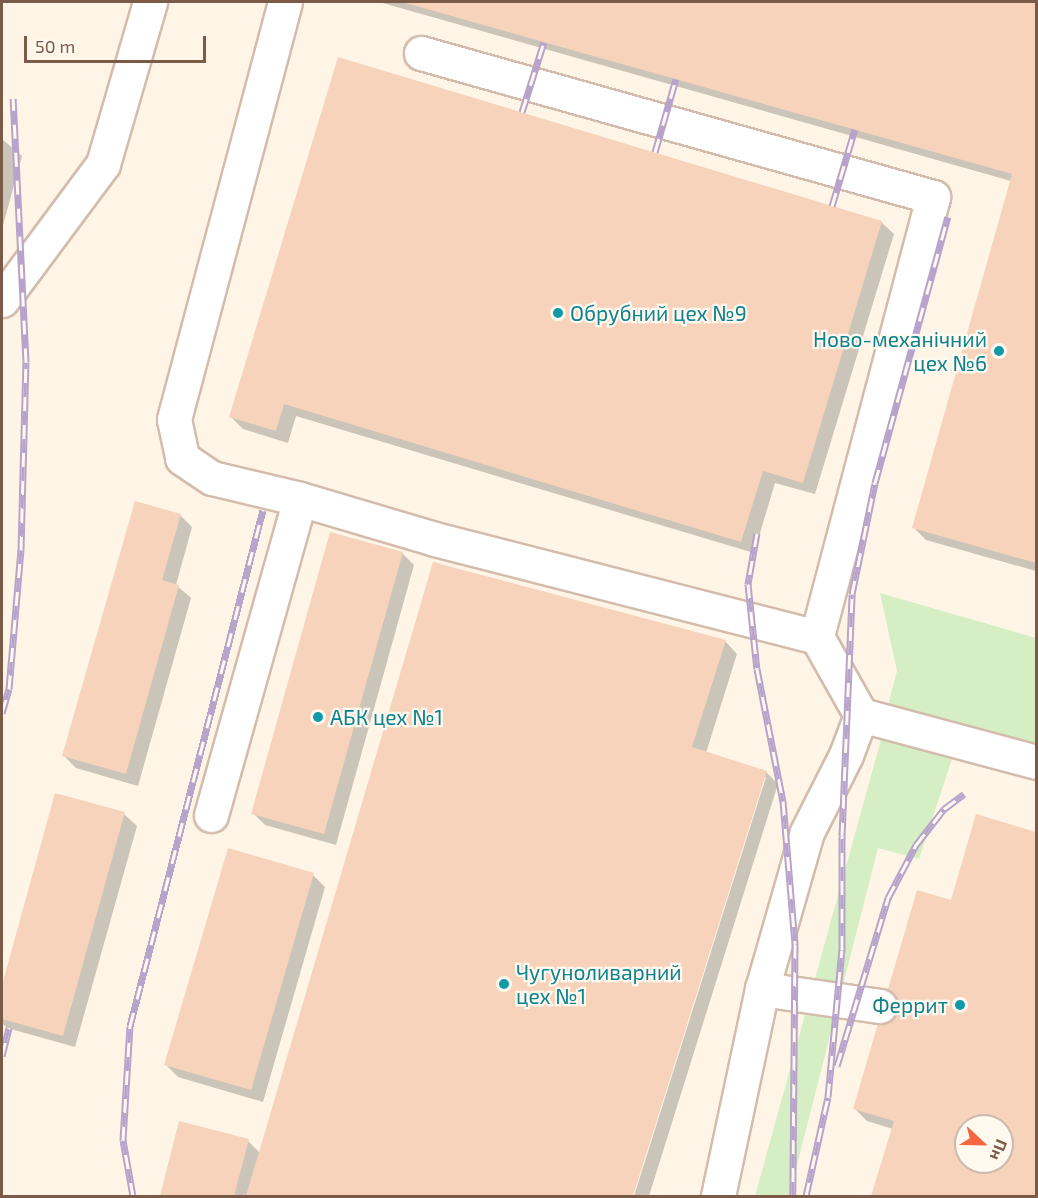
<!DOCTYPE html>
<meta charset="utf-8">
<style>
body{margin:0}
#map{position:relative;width:1038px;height:1198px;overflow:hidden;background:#fef5e7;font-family:"Exo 2",sans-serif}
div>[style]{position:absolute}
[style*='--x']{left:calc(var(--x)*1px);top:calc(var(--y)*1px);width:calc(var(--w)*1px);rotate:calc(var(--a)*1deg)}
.green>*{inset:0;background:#d5eec3}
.shadow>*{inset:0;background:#0003}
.building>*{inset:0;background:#f7d3bc}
.roads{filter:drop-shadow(2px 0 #d3bcab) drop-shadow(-2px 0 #d3bcab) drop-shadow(0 2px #d3bcab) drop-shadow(0 -2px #d3bcab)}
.minor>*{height:33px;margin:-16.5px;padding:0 16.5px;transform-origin:16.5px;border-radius:16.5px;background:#fff}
.rail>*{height:7px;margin-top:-3.5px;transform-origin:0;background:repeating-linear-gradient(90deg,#fff9f0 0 14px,#b8a3cb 0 28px);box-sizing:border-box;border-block:2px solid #b8a3cb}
.dots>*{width:16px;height:16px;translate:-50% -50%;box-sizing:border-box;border:3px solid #fff9f0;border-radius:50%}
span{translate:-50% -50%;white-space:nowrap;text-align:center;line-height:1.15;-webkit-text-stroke:4.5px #fff9f0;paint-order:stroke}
.culture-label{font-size:21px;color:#0d838f}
.left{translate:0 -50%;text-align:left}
.right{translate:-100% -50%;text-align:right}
.frame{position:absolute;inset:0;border:3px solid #7c5a48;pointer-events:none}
.north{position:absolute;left:954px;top:1114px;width:60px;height:60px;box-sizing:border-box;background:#fff9f0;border:2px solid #cbb9ad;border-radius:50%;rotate:112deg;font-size:16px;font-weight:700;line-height:24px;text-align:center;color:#7c5a48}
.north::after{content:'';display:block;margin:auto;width:21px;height:27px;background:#f46741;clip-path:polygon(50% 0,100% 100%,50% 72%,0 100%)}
.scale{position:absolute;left:24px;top:36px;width:182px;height:27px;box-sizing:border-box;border:3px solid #7c5a48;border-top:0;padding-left:8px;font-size:18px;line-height:21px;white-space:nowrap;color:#7c5a48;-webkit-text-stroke:4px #fff9f0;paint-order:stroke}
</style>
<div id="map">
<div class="green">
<i style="clip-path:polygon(880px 593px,1036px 638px,1036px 748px,887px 709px,897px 671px)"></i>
<i style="clip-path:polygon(882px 736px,954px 753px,919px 859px,878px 848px,789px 1196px,755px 1196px)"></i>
</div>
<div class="shadow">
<i style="clip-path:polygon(379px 2px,1036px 2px,1036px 571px,926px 540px,914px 528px,1011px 181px)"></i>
<i style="clip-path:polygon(2px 139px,22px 156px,2px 229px)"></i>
<i style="clip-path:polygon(881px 222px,894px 234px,815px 494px,775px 483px,754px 553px,296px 416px,288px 443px,243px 429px,231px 417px)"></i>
<i style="clip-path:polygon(180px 515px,192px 527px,176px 585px,191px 598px,138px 786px,76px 768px,64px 756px)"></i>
<i style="clip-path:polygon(402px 553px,414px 565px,336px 845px,265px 825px,253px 813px)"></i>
<i style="clip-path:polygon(725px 641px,737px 654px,706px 753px,766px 772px,778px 784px,649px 1196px,634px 1196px,766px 777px,763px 777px,631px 1196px,161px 1196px,180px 1123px,248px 1141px,260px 1153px)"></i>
<i style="clip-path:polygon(56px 795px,124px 814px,137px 826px,75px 1047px,7px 1028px,2px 1023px,2px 991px)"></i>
<i style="clip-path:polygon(evenodd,977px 816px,1036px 834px,1036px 1196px,873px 1196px,893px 1129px,867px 1121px,855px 1109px,952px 902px,977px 816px,966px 1126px,1002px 1126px,1002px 1162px,966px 1162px,966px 1126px)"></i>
<i style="clip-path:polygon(313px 875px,325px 887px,263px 1102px,178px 1077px,166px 1065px)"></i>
</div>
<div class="building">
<i style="clip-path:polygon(402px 2px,1036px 2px,1036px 563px,912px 528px,1012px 174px)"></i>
<i style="clip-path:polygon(338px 57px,882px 221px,803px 483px,763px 471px,741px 542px,284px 404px,276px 431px,229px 417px)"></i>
<i style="clip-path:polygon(135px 501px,181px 514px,162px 580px,179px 585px,126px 774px,62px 756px)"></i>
<i style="clip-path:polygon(330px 532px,403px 552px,324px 834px,251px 814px)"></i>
<i style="clip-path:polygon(433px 562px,726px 640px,692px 747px,767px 771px,633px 1196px,246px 1196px)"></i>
<i style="clip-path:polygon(55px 793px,125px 812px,63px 1036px,2px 1019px,2px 985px)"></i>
<i style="clip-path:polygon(evenodd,976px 814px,1036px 832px,1036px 1196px,871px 1196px,894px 1121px,853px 1109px,917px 890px,951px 900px,976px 814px,966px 1126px,1002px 1126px,1002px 1162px,966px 1162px,966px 1126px)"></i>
<i style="clip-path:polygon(228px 848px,314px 873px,251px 1090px,164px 1065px)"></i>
<i style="clip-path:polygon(179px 1121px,249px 1139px,234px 1196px,160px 1196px)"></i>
</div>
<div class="roads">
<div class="minor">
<i style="--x:285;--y:2;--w:432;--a:104.9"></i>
<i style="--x:174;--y:419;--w:40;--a:78"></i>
<i style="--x:182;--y:458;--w:36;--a:34"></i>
<i style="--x:212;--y:478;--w:90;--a:13.4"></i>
<i style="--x:300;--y:499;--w:141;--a:16.5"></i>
<i style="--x:435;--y:539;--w:394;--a:14.4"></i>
<i style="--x:817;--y:637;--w:90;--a:60.6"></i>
<i style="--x:421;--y:53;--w:532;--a:15.71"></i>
<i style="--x:933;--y:197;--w:455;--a:104.8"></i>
<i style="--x:2;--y:300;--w:169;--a:-53.4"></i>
<i style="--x:103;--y:164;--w:169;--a:-73.8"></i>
<i style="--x:211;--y:815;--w:328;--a:-74.3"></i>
<i style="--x:762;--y:989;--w:119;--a:8.2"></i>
<i style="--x:718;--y:1196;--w:212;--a:-78"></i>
<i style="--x:762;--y:989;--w:163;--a:-74"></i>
<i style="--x:807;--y:832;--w:86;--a:-63.1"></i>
<i style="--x:846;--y:755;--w:43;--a:-69.4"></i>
<i style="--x:861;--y:715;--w:181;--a:15"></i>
</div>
</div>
<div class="rail">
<i style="--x:522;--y:112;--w:73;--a:-72.6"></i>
<i style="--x:655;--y:152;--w:76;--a:-74"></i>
<i style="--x:832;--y:206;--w:80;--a:-73.4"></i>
<i style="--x:757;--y:533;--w:52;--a:100"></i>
<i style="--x:748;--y:584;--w:85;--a:84"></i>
<i style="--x:757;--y:669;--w:135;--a:78.9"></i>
<i style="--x:783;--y:801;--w:144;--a:85.2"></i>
<i style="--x:795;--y:944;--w:252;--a:90.5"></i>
<i style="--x:2;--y:713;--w:25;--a:-74"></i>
<i style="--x:9;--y:689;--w:140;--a:-85.1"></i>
<i style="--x:21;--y:550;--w:188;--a:-88.5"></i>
<i style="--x:26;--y:362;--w:264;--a:-92.8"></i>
<i style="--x:2;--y:1056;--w:29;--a:-76"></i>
<i style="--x:837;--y:1066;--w:176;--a:-73.1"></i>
<i style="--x:888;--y:898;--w:60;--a:-62.2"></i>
<i style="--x:916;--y:845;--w:46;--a:-52.1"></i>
<i style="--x:944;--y:809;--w:25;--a:-37"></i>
<i style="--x:133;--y:1196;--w:57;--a:-100.1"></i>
<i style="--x:123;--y:1140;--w:114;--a:-86.5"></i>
<i style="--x:130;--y:1026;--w:533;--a:-75.55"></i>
<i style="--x:806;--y:1196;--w:101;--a:-77.5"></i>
<i style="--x:828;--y:1097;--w:148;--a:-84.6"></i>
<i style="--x:842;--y:950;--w:114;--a:-90"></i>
<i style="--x:842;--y:836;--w:242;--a:-87.6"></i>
<i style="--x:852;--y:594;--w:113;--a:-78.3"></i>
<i style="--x:875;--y:483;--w:276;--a:-74.7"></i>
</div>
<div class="dots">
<i style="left:558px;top:313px;background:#0f9aa8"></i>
<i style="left:999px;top:351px;background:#0f9aa8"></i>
<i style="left:318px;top:717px;background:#0f9aa8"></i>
<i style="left:504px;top:984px;background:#0f9aa8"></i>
<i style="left:960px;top:1005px;background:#0f9aa8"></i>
</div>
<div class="culture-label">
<span class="left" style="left:570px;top:313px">Обрубний цех №9</span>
<span class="right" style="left:987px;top:351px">Ново-механічний<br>цех №6</span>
<span class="left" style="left:330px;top:717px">АБК цех №1</span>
<span class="left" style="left:516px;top:984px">Чугуноливарний<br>цех №1</span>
<span class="right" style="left:948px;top:1005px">Феррит</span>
</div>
<div class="frame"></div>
<div class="north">Пн</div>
<div class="scale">50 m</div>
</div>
